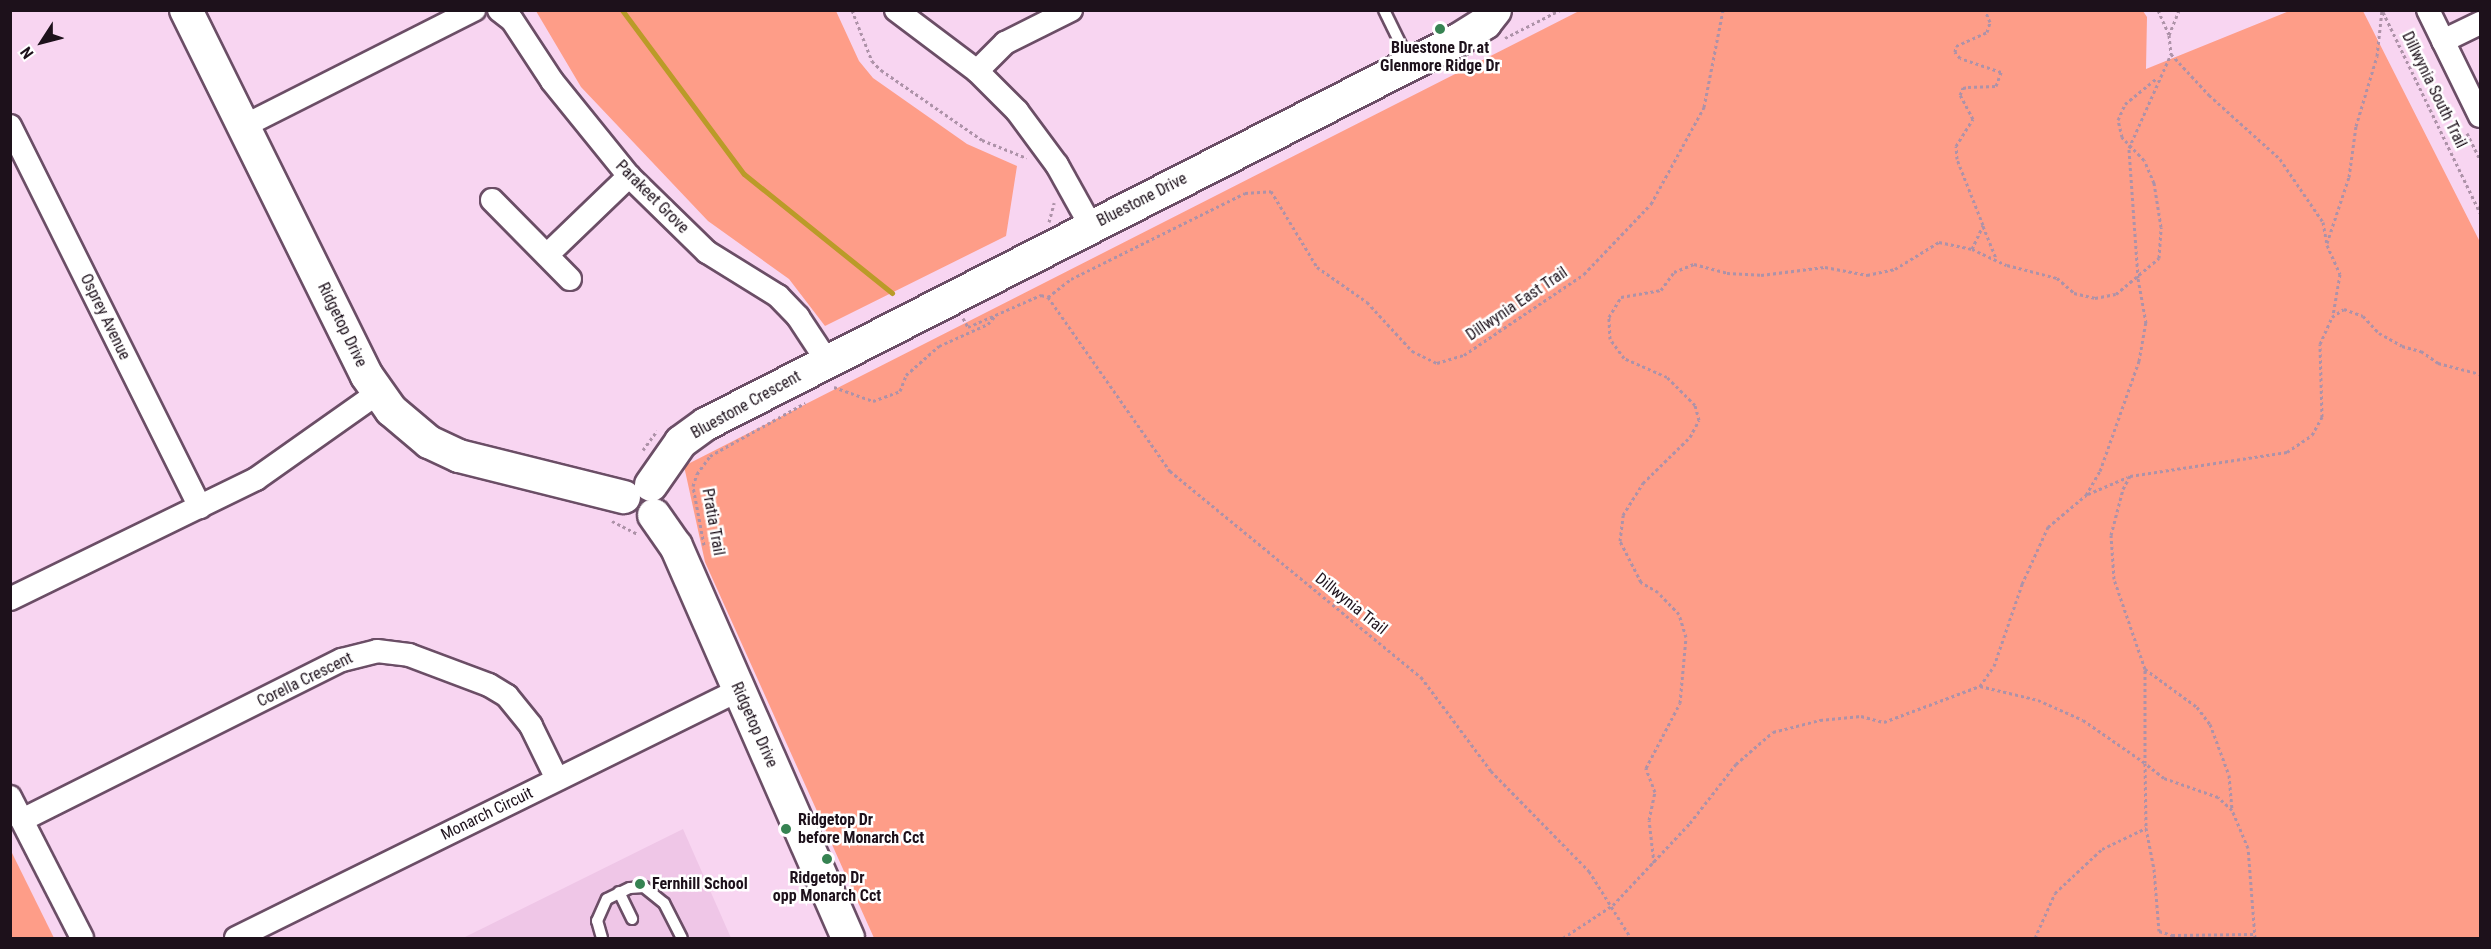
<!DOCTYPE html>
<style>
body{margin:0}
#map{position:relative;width:2491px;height:949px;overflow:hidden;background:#f8d5f1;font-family:"Roboto Condensed",sans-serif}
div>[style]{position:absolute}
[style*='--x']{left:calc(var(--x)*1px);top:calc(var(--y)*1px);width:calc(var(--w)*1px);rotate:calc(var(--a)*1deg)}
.built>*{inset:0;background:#efc6e7}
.green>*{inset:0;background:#fe9d88}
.stream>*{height:5px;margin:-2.5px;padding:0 2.5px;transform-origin:2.5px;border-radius:2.5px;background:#ba9b28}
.path>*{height:3px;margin-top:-1.5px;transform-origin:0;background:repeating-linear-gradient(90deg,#ad92a8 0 3px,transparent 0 6px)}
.roads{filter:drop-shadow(2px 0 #6b4e66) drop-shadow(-2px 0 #6b4e66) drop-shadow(0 2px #6b4e66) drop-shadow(0 -2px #6b4e66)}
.lane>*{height:10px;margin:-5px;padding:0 5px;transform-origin:5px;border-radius:5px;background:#fff}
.street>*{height:22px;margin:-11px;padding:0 11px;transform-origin:11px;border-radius:11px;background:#fff}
.secondary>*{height:32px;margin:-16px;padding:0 16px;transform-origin:16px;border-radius:16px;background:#fff}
.dots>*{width:16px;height:16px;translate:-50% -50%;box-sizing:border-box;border:3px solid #fff;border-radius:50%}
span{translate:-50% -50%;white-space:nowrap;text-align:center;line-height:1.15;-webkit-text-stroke:5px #fff;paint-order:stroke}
.poi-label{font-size:16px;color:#1d111b;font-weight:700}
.left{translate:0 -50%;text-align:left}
.street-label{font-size:16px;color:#1d111b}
.frame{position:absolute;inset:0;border:12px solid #1d111b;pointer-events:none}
.north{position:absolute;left:12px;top:12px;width:60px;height:60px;-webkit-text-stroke:4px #fff;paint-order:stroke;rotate:234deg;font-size:16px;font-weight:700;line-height:24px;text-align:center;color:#1d111b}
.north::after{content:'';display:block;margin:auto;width:21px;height:27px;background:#1d111b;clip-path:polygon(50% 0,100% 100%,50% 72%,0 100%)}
</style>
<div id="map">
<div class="built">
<i style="clip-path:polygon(683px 829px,731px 938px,463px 938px)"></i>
</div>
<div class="green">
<i style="clip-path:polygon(1581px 10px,2143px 11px,2147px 17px,2146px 69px,2289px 11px,2363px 11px,2480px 242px,2480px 938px,874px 938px,705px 562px,684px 466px)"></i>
<i style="clip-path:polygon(536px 11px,836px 11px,859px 61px,873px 78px,967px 144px,1017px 166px,1006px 236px,825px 326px,789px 279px,708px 221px,581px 87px)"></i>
<i style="clip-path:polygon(10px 851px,11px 851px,54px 938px,11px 938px)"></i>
</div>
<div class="stream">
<i style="--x:622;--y:10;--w:204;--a:53.4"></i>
<i style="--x:744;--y:174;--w:190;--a:38.8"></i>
</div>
<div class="path">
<i style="--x:852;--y:10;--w:55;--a:68.6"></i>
<i style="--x:872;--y:61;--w:13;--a:45"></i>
<i style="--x:881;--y:70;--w:123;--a:34.7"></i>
<i style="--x:982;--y:140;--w:48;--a:21.8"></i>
<i style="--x:2158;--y:10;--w:27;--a:66"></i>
<i style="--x:2169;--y:35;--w:19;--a:84"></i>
<i style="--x:2171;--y:54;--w:56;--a:47.2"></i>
<i style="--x:2209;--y:95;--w:96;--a:42"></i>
<i style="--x:2280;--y:159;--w:76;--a:55.7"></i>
<i style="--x:2323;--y:222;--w:23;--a:80"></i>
<i style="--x:2327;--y:245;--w:32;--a:66"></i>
<i style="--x:2340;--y:274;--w:42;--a:99.7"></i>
<i style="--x:2383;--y:12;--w:223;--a:64.2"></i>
<i style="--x:2169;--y:35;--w:27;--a:-68"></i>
<i style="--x:1505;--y:38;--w:62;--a:-27"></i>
<i style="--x:2467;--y:133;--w:30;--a:64"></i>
<i style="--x:1049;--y:222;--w:20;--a:-75"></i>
<i style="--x:1983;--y:226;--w:35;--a:68"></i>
<i style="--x:2327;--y:243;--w:70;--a:-71.6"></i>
<i style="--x:2349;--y:177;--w:51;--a:-82.2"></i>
<i style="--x:2356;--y:126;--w:73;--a:-73.3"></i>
<i style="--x:2377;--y:56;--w:46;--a:-83.8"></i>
<i style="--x:1972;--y:249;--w:26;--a:-65"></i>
<i style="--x:1983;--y:225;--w:71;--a:-111.5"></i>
<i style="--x:1957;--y:159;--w:13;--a:-94"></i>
<i style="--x:1956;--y:146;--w:32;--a:-58"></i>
<i style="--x:1973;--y:119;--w:27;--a:-118"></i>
<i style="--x:1960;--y:95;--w:8;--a:-67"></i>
<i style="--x:1963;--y:88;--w:5;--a:-11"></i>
<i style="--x:1968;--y:87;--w:28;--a:-2"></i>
<i style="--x:1996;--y:86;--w:15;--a:-70"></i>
<i style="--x:2001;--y:72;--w:43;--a:-161.1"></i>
<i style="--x:1960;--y:58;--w:8;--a:-130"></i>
<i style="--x:1955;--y:52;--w:6;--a:-81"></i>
<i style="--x:1956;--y:46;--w:34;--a:-24"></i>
<i style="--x:1987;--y:32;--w:10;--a:-73"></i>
<i style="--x:1990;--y:22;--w:13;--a:-113"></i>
<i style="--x:1048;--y:297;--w:29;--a:-38"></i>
<i style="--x:1071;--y:279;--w:194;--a:-26.3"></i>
<i style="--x:1245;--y:193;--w:26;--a:-4"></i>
<i style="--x:1271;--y:191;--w:89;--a:58.8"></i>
<i style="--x:1317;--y:267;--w:61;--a:35"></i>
<i style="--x:1367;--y:302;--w:67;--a:47.4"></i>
<i style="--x:1412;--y:351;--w:28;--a:26"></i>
<i style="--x:1437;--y:363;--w:28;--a:-17"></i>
<i style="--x:1464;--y:355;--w:145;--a:-34"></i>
<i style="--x:1584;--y:274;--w:97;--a:-46.3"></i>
<i style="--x:1651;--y:204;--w:111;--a:-61.3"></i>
<i style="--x:1704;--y:107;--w:99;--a:-78.9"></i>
<i style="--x:1048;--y:297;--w:213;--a:55"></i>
<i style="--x:1170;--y:471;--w:325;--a:39.4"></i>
<i style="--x:1421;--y:677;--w:117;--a:53.3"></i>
<i style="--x:1491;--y:771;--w:140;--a:45.6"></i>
<i style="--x:1589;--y:871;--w:79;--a:57.9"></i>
<i style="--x:963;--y:318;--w:10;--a:61"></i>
<i style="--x:968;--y:327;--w:80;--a:-23.7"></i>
<i style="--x:1041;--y:295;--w:7;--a:16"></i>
<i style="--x:834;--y:387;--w:41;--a:19.7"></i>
<i style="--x:873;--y:401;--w:29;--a:-20"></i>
<i style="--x:900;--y:391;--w:17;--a:-69"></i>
<i style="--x:906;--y:375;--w:44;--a:-41.3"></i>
<i style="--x:939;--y:346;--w:54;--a:-24.2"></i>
<i style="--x:988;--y:324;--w:12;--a:-48"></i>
<i style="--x:643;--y:450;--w:24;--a:-54"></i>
<i style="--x:2088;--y:494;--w:43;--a:-23"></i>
<i style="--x:612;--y:521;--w:29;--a:27"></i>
<i style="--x:704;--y:545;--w:60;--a:-100.6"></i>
<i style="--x:693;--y:486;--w:13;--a:-72"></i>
<i style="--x:697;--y:474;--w:22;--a:-54"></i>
<i style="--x:710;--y:456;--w:109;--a:-29.2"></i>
<i style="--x:2145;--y:669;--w:64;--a:36.2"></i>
<i style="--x:2197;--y:707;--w:21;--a:53"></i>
<i style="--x:2210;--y:724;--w:54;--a:69.6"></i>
<i style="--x:2229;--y:775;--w:35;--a:85"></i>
<i style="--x:1980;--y:686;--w:24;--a:-55"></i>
<i style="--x:1994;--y:666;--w:87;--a:-71.1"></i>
<i style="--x:2022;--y:584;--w:63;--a:-65.5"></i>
<i style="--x:2048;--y:527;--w:50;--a:-40.1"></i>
<i style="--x:2086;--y:495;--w:28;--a:-60"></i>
<i style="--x:2100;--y:471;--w:117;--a:-70.5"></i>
<i style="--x:2139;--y:361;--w:39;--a:-80"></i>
<i style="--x:2146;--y:323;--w:46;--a:-100.1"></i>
<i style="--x:2138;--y:278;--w:130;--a:-94"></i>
<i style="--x:2129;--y:148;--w:103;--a:-65.9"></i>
<i style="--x:1654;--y:863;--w:43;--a:-96.6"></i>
<i style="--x:1649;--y:820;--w:29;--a:-78"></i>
<i style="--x:1655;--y:792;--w:26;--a:-111"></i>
<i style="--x:1646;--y:768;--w:73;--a:-62.4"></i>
<i style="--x:1680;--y:703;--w:66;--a:-84.8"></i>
<i style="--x:1686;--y:637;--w:24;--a:-107"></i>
<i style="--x:1679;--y:614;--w:30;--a:-134"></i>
<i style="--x:1658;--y:592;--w:20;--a:-150"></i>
<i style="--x:1641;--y:582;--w:46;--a:-117.1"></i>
<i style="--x:1620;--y:541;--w:26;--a:-83"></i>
<i style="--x:1623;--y:515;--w:38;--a:-58"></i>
<i style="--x:1643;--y:483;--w:66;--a:-44.4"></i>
<i style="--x:1690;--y:437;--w:19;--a:-62"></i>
<i style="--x:1699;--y:420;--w:16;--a:-105"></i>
<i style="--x:1695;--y:405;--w:40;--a:-135"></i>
<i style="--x:1667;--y:377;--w:47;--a:-156.2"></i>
<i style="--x:1624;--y:358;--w:24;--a:-126"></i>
<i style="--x:1610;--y:339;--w:22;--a:-93"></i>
<i style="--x:1609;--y:317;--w:23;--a:-59"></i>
<i style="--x:1621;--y:297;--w:41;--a:-9.9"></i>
<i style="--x:1661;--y:290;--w:22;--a:-54"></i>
<i style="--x:1674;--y:272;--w:22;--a:-22"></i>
<i style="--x:1694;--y:264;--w:34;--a:15"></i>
<i style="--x:1727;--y:273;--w:34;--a:3"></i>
<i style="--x:1761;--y:275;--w:64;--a:-7.1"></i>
<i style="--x:1825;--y:267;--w:43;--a:10.8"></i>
<i style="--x:1867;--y:275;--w:29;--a:-12"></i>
<i style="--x:1895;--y:269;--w:52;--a:-31.5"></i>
<i style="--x:1939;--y:242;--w:34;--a:12"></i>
<i style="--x:1972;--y:249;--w:38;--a:25"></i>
<i style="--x:2007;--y:265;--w:52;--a:14.6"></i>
<i style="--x:2057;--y:278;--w:23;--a:41"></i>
<i style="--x:2074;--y:293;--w:22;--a:13"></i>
<i style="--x:2095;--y:298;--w:21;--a:-11"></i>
<i style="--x:2116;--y:294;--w:56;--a:-39.9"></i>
<i style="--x:2159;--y:258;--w:31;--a:-86"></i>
<i style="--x:2161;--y:227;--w:45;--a:-99"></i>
<i style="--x:2154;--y:183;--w:25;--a:-113"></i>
<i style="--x:2144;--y:160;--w:32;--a:-134"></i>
<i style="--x:2122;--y:137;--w:17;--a:-103"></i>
<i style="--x:2118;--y:120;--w:17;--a:-66"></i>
<i style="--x:2125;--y:104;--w:41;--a:-39.1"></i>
<i style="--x:1563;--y:938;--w:60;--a:-33.4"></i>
<i style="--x:1613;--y:905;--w:112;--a:-46.8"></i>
<i style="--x:1690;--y:823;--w:75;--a:-52.1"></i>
<i style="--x:1736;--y:764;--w:49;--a:-40.9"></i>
<i style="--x:1773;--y:732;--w:49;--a:-14.3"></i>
<i style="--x:1820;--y:720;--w:41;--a:-5.6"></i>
<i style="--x:1861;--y:716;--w:24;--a:15"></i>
<i style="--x:1884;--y:722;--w:103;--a:-20.6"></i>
<i style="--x:1980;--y:686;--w:60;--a:13.6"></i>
<i style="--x:2038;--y:700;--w:49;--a:24"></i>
<i style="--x:2083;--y:720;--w:75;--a:34.7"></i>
<i style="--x:2145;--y:763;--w:65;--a:89.1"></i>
<i style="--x:2146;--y:828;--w:42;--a:79"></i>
<i style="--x:2154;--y:869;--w:62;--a:85.4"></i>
<i style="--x:2159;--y:931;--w:14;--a:17"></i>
<i style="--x:2172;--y:935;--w:83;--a:-0.7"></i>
<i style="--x:2035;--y:938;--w:49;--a:-66"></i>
<i style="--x:2055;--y:893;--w:64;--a:-43.1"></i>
<i style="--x:2102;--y:849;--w:49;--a:-25.5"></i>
<i style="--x:2255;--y:938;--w:90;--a:-94.4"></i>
<i style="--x:2248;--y:848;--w:41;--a:-112.8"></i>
<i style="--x:2232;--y:810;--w:19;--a:-137"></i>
<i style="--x:2218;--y:797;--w:57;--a:-160.6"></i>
<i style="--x:2164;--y:778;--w:24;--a:-142"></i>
<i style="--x:2145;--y:763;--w:94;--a:-90"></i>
<i style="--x:2145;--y:669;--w:95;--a:-109"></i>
<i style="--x:2114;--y:579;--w:44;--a:-93.9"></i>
<i style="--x:2111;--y:535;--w:48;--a:-75.4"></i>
<i style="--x:2123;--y:489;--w:15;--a:-62"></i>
<i style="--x:2130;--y:476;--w:159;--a:-8.7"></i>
<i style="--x:2287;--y:452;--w:30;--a:-34"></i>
<i style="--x:2312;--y:435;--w:21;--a:-61"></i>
<i style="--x:2322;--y:417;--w:73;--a:-91.6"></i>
<i style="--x:2320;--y:344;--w:30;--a:-66"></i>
<i style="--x:2332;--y:317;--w:14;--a:-34"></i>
<i style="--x:2344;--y:309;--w:20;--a:20"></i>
<i style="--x:2363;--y:316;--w:23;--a:47"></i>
<i style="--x:2379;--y:333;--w:26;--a:29"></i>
<i style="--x:2402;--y:346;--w:20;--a:15"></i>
<i style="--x:2421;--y:351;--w:21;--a:35"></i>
<i style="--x:2438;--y:363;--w:43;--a:14.7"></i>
</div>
<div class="roads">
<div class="lane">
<i style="--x:1384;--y:10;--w:57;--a:63.9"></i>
<i style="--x:619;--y:892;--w:30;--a:64"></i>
<i style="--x:602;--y:938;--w:18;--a:-106"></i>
<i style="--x:597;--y:921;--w:24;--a:-66"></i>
<i style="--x:607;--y:899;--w:25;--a:-26"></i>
<i style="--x:630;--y:888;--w:14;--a:-4"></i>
<i style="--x:644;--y:887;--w:26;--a:39"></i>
<i style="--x:664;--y:903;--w:39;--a:63"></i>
</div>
<div class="street">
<i style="--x:499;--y:10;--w:16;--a:38"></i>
<i style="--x:512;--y:20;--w:73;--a:56.7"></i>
<i style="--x:552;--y:81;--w:122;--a:51"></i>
<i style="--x:629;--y:176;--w:109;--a:44.3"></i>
<i style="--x:707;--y:252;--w:84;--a:31.8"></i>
<i style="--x:778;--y:296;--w:29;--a:46"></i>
<i style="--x:798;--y:317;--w:53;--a:56.6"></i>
<i style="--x:896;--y:10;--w:101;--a:37"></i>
<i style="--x:977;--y:71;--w:57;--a:45"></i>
<i style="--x:1017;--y:111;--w:67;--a:53.5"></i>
<i style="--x:1057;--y:165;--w:70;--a:60.9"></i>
<i style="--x:2428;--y:10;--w:118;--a:63.9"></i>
<i style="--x:2443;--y:41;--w:41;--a:-25.9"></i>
<i style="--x:977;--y:71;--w:40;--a:-45"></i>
<i style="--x:1005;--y:43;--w:74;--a:-26.6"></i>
<i style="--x:10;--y:126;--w:426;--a:63.5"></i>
<i style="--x:244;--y:126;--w:258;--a:-26.8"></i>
<i style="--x:492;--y:200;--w:111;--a:45.4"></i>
<i style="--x:547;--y:255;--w:114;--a:-43.9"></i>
<i style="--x:10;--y:599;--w:274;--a:-26"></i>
<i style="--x:256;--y:479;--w:149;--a:-35.2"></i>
<i style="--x:10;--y:797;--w:158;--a:62.9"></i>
<i style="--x:22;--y:820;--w:358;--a:-26.6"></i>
<i style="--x:342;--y:660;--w:36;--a:-14"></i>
<i style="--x:377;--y:651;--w:32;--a:7"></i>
<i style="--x:409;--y:655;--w:85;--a:20.6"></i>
<i style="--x:489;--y:685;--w:21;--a:31"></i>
<i style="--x:507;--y:696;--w:38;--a:51"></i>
<i style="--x:531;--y:726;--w:59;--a:63.9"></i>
<i style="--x:236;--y:938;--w:561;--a:-26.25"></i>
</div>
<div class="secondary">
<i style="--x:186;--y:10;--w:408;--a:63.7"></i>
<i style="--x:367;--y:376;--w:42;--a:54.8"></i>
<i style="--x:391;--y:410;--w:50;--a:40.1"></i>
<i style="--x:429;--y:442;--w:33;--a:25"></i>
<i style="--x:459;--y:456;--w:170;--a:14"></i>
<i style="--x:651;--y:485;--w:52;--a:-55.1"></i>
<i style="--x:681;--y:442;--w:31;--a:-36"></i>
<i style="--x:706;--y:424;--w:844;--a:-27.05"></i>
<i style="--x:1458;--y:40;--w:32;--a:-32"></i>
<i style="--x:1485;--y:23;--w:16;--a:-52"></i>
<i style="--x:654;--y:515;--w:38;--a:55"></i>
<i style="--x:676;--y:546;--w:428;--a:66.3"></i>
</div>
</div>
<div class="dots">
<i style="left:1440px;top:29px;background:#368352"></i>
<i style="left:786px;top:829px;background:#368352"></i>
<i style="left:827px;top:859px;background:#368352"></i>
<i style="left:640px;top:884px;background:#368352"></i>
</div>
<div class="poi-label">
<span style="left:1440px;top:57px">Bluestone Dr at<br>Glenmore Ridge Dr</span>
<span class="left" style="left:798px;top:829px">Ridgetop Dr<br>before Monarch Cct</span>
<span style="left:827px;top:887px">Ridgetop Dr<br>opp Monarch Cct</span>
<span class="left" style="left:652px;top:884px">Fernhill School</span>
</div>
<div class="street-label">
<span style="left:2434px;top:90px;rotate:64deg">Dillwynia South Trail</span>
<span style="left:652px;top:197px;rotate:45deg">Parakeet Grove</span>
<span style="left:1142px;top:200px;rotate:-27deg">Bluestone Drive</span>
<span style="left:1517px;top:304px;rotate:-34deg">Dillwynia East Trail</span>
<span style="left:105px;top:317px;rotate:64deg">Osprey Avenue</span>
<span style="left:342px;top:325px;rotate:64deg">Ridgetop Drive</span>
<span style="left:746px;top:405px;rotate:-29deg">Bluestone Crescent</span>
<span style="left:713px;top:522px;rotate:80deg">Pratia Trail</span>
<span style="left:1351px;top:604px;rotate:39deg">Dillwynia Trail</span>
<span style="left:305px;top:680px;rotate:-26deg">Corella Crescent</span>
<span style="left:754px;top:725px;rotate:66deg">Ridgetop Drive</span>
<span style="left:487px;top:814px;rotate:-26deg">Monarch Circuit</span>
</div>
<div class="frame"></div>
<div class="north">N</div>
</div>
